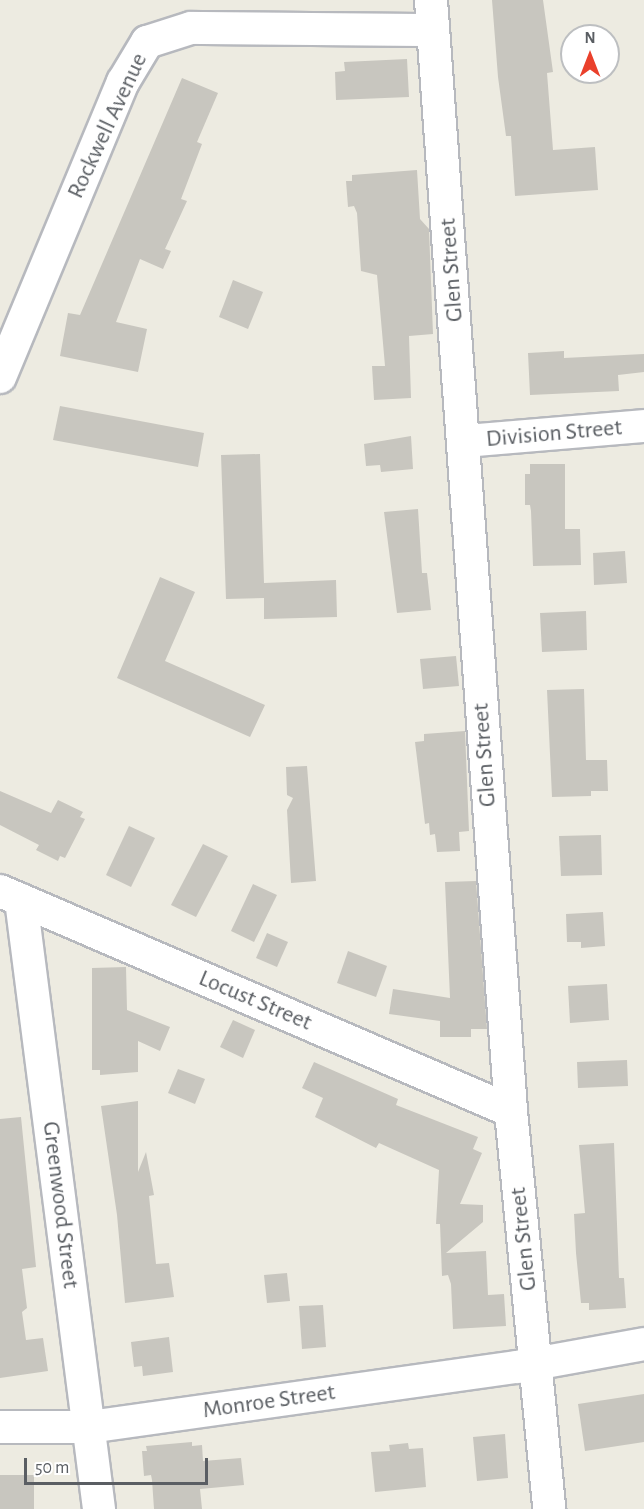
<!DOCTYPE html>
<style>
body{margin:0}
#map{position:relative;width:644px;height:1509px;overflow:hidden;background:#edebe1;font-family:"Alegreya Sans",sans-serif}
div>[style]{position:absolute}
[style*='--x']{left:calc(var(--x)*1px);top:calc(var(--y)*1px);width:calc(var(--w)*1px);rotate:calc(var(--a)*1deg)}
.building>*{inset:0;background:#c8c6bf}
.roads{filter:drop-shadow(2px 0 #b7b9be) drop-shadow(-2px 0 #b7b9be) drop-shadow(0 2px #b7b9be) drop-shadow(0 -2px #b7b9be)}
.minor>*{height:32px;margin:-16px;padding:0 16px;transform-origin:16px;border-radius:16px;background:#fff}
span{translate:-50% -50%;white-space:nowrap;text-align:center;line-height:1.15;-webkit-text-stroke:4.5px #fff;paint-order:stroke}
.street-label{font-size:24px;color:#5a5e63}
.north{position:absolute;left:560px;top:24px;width:60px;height:60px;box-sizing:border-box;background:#fff;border:2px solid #bdbfc1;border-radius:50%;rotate:0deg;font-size:16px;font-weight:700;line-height:24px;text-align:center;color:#5a5e63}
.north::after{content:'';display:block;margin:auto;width:21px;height:27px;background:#ea402b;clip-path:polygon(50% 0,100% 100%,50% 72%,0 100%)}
.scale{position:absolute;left:24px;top:1458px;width:184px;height:27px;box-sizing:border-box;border:3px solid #5a5e63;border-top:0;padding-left:8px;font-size:18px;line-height:21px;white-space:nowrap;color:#5a5e63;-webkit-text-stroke:4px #fff;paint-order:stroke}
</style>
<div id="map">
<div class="building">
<i style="clip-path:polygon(492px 0,543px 0,553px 72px,547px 73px,553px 150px,595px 147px,598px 190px,515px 196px,511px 136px,506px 136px,498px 77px)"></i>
<i style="clip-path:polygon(407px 59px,409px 97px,336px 100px,335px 72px,345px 71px,344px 62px)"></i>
<i style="clip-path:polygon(182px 78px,218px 93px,197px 142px,202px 144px,181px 199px,187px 201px,165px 249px,171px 251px,163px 269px,140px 259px,116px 322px,147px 329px,138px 372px,60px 356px,68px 313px,80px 315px)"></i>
<i style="clip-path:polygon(417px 170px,420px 219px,429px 229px,433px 334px,409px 336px,411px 398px,374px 400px,372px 366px,385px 366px,377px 275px,361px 271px,357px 213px,354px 206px,348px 207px,346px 181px,352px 181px,352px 175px)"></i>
<i style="clip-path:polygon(233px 280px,263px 292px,248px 329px,219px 317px)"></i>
<i style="clip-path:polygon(564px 351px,564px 358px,644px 354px,644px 372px,618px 375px,619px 391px,530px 395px,528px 353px)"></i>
<i style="clip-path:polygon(60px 406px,204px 433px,198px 467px,53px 440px)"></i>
<i style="clip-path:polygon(411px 436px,413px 469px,381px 472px,380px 465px,366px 466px,364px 444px)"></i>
<i style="clip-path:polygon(260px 454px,264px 583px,336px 580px,337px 617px,264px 619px,264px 598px,226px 599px,221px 455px)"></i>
<i style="clip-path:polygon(530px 464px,565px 464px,565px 529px,580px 529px,581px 565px,533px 566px,531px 511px,530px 505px,525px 505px,525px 474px,530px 474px)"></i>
<i style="clip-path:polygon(418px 509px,422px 573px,427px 573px,431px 610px,397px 613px,384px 512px)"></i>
<i style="clip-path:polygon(625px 551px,627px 583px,594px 585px,593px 553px)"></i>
<i style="clip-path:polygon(160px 577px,195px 592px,165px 661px,265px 705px,250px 737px,117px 678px)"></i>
<i style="clip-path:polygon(586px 611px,587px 650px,542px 652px,540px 613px)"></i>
<i style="clip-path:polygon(456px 656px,459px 686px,423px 689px,420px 659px)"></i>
<i style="clip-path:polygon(584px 689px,586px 760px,607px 760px,608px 791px,591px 791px,591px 796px,552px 797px,547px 690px)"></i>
<i style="clip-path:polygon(465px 731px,469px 831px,459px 832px,460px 851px,437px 852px,435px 834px,430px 835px,429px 823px,425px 824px,415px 742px,424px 741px,424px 734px)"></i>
<i style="clip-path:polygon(307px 766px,316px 881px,291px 883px,287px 810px,293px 798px,287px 795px,286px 767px)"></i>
<i style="clip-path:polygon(0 791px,51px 813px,58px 800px,83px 812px,80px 817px,85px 819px,65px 858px,60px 856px,58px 861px,36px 850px,39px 845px,0 825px)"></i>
<i style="clip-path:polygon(129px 826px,155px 838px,131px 887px,106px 875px)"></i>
<i style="clip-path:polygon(601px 835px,602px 875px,561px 876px,559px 836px)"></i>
<i style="clip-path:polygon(203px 844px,228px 856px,196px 917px,171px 905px)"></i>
<i style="clip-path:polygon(476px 881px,487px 1029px,471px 1029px,471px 1037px,440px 1037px,440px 1021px,389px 1014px,393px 989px,450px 998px,445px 882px)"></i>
<i style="clip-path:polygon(253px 884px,277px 895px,254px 942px,231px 931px)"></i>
<i style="clip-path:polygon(603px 912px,605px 946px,581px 948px,581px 942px,567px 942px,566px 914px)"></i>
<i style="clip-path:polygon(267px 933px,288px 942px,277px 967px,256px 958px)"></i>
<i style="clip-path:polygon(348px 951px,387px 966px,376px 997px,337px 983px)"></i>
<i style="clip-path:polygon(126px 967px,127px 1010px,170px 1027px,160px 1051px,138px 1041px,138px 1072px,100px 1075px,100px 1070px,92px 1070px,92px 968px)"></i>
<i style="clip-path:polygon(607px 984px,609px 1020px,570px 1023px,568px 986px)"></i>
<i style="clip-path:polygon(233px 1020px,255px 1030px,243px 1058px,220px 1047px)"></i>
<i style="clip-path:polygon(627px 1060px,628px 1086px,578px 1088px,577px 1062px)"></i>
<i style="clip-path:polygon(314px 1062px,398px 1099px,396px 1105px,478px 1137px,473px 1149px,482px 1153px,460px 1204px,483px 1205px,483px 1222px,446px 1253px,486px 1251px,488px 1295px,504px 1294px,506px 1326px,453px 1329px,451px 1284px,448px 1275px,442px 1276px,440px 1224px,436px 1224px,439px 1170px,379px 1143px,376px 1148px,315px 1117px,323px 1098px,302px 1088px)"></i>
<i style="clip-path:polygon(178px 1069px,205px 1079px,195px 1104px,168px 1093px)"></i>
<i style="clip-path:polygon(138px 1101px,138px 1172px,146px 1152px,154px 1195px,149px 1196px,156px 1264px,169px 1263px,174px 1297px,125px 1303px,117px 1215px,101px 1106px)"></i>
<i style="clip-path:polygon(21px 1117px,36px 1267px,22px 1269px,27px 1308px,22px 1312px,26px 1340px,43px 1338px,48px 1371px,0 1378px,0 1119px)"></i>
<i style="clip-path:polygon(614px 1143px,619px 1278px,624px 1278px,626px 1308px,589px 1310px,589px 1303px,581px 1303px,576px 1253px,574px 1214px,585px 1213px,579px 1145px)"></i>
<i style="clip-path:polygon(287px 1273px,290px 1301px,267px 1303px,264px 1275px)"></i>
<i style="clip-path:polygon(323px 1305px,326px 1347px,302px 1349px,299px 1306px)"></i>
<i style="clip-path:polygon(169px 1337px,173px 1372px,143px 1376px,142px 1366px,134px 1367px,131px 1342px)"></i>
<i style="clip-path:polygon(644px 1394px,644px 1442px,585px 1451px,578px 1404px)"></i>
<i style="clip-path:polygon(505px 1434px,508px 1478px,477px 1481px,473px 1437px)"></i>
<i style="clip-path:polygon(192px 1442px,192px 1446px,202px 1445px,203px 1461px,241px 1458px,244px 1485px,200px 1489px,202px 1509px,154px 1509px,152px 1480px,151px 1475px,144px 1476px,142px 1451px,147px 1451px,146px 1446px)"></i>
<i style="clip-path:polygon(408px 1443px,409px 1449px,423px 1448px,426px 1487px,375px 1492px,371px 1452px,390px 1451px,389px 1445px)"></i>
<i style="clip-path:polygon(0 1475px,34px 1475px,34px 1509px,0 1509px)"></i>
</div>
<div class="roads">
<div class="minor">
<i style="--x:431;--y:0;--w:1114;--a:85.88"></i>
<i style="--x:511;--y:1111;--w:400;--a:84.5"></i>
<i style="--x:0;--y:377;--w:320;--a:-67.4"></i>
<i style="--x:123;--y:82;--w:47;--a:-59"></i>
<i style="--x:147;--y:42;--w:46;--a:-17.7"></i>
<i style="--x:191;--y:28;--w:242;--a:0.5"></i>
<i style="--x:465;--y:441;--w:180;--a:-4.8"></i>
<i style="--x:0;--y:891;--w:556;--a:23.29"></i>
<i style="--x:21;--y:900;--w:614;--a:82.7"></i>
<i style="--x:0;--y:1427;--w:89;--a:0"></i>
<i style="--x:89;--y:1427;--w:433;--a:-8"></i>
<i style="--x:518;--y:1367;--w:128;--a:-10.3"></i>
</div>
</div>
<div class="street-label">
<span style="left:108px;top:126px;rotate:-65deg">Rockwell Avenue</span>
<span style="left:452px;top:270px;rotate:-94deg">Glen Street</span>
<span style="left:554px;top:434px;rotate:-5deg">Division Street</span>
<span style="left:485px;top:755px;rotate:-94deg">Glen Street</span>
<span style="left:255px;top:1001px;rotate:23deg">Locust Street</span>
<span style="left:60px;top:1205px;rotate:83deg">Greenwood Street</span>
<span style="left:524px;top:1239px;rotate:-96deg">Glen Street</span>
<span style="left:269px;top:1402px;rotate:-8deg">Monroe Street</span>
</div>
<div class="north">N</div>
<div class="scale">50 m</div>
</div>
